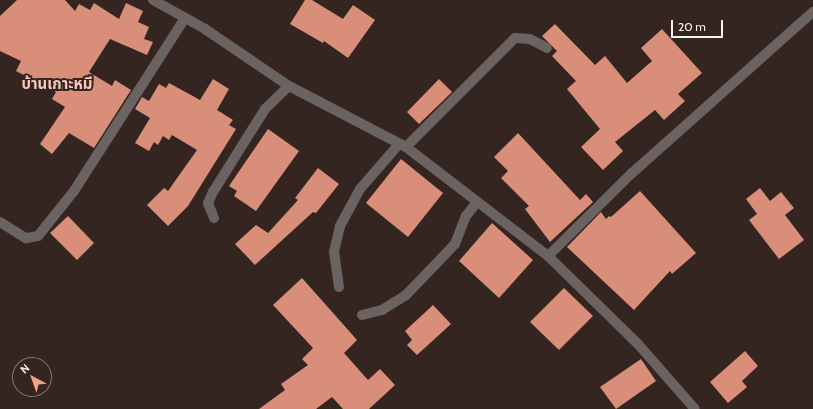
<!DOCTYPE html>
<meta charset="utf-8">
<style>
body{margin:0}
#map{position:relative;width:813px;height:409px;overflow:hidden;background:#352521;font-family:Cabin,"Noto Sans Thai",sans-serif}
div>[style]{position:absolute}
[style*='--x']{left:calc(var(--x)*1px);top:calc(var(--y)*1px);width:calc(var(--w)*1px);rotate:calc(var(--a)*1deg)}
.building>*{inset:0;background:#d88e78}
.street>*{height:10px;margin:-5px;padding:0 5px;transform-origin:5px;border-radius:5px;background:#6b6361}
span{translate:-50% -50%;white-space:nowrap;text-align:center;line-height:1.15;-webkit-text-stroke:4px #352521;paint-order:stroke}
.quarter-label{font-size:15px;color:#f8c7b8;font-weight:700}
.north{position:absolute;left:12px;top:357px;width:40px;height:40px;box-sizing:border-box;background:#352521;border:1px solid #857773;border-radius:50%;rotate:319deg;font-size:11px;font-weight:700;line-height:16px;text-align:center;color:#fdf2ef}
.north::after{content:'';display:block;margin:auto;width:14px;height:18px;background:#f39f85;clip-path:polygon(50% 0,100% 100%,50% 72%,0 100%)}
.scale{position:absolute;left:671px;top:20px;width:52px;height:18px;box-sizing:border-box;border:2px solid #fdf2ef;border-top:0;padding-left:5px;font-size:12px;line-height:14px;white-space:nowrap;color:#fdf2ef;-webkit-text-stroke:3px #352521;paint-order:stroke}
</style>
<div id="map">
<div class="building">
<i style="clip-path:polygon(17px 0,65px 0,75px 11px,79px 4px,90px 10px,94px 3px,119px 19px,126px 3px,143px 11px,138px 22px,149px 27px,144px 39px,153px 42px,147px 55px,110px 39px,89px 72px,112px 86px,115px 80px,131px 90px,94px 148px,69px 133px,52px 154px,40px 144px,65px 107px,52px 99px,56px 92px,16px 71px,21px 61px,0 51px,0 16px)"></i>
<i style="clip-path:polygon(305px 0,312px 0,343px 19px,353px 5px,375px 20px,348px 58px,324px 41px,323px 43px,290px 24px)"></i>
<i style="clip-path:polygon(555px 24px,595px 65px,605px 56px,627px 83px,652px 61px,641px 48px,662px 29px,702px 73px,678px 94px,685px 101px,664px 120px,655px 110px,615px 142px,623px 151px,603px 170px,581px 147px,600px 129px,567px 89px,576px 81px,552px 56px,557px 51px,542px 36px)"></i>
<i style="clip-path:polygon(213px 79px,229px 89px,217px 110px,233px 120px,229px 125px,236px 129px,188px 206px,168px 226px,147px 205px,164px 188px,168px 191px,197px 150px,172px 135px,169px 140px,163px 136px,158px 145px,154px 142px,149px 151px,135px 143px,150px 118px,135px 109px,142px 97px,149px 101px,159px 84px,166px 88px,169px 83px,200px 100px)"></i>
<i style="clip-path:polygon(439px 79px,452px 92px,419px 124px,407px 112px)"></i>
<i style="clip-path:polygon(268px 129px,299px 151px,256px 211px,234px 196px,237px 191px,229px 186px)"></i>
<i style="clip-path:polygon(518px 133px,580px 200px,586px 194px,593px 202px,550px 242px,525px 209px,529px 206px,501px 178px,508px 171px,494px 157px)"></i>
<i style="clip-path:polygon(401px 159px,443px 193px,408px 237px,366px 203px)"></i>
<i style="clip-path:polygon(318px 168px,339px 184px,316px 213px,313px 212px,255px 265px,235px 244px,256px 225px,268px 233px,298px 200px,295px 198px)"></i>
<i style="clip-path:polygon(760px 188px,770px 201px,781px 192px,794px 208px,785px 215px,804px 240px,779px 259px,749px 220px,757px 214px,746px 199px)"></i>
<i style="clip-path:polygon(640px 191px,696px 253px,672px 274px,670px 271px,634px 310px,567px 247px,601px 212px,606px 219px,609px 216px,611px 217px)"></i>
<i style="clip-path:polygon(68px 216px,94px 243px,77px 260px,50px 233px)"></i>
<i style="clip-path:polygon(492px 223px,533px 260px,499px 298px,459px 261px)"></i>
<i style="clip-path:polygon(302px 278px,357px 340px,344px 353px,368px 380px,380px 369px,395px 385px,369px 409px,343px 409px,332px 397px,316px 409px,259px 409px,285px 390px,281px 384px,308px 365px,302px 359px,313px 348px,273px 305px)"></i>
<i style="clip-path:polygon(564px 288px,593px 316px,559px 350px,530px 322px)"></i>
<i style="clip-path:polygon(433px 305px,451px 324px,417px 355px,407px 345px,412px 340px,405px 331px)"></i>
<i style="clip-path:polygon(745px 351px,758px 366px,742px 381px,747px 387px,728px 403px,710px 382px)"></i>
<i style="clip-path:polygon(641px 359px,656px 381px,616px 409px,600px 387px)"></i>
</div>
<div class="street">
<i style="--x:153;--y:0;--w:60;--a:29.1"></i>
<i style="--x:205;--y:29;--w:102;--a:34.2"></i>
<i style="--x:289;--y:86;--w:132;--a:27.5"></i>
<i style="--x:406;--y:147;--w:179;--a:37.5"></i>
<i style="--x:548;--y:256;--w:126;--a:44.4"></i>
<i style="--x:638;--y:344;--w:86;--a:48.8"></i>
<i style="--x:406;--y:147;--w:154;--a:-45"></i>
<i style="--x:515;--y:38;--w:15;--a:4"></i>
<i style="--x:530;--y:39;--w:19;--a:28"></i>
<i style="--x:214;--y:218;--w:16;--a:-112"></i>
<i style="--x:208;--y:203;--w:12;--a:-66"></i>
<i style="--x:213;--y:192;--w:98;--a:-57.9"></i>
<i style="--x:265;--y:109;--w:33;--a:-44"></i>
<i style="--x:0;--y:222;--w:31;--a:32"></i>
<i style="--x:26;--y:238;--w:12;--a:-9"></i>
<i style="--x:38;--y:236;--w:58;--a:-51.3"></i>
<i style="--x:74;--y:191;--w:206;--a:-57.3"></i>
<i style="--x:548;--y:256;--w:117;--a:-44.7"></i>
<i style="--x:631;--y:174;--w:244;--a:-41.7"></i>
<i style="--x:339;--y:287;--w:35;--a:-98"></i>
<i style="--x:334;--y:252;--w:27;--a:-77"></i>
<i style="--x:340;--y:226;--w:42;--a:-61.6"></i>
<i style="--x:360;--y:189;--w:60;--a:-49.1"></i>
<i style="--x:362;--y:315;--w:21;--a:-14"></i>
<i style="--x:382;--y:310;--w:28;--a:-32"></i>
<i style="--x:406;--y:295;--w:71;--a:-46.1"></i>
<i style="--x:455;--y:244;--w:30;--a:-69"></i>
<i style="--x:466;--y:216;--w:18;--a:-52"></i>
</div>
<div class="quarter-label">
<span style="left:57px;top:85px">บ้านเกาะหมี</span>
</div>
<div class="north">N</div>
<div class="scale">20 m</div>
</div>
